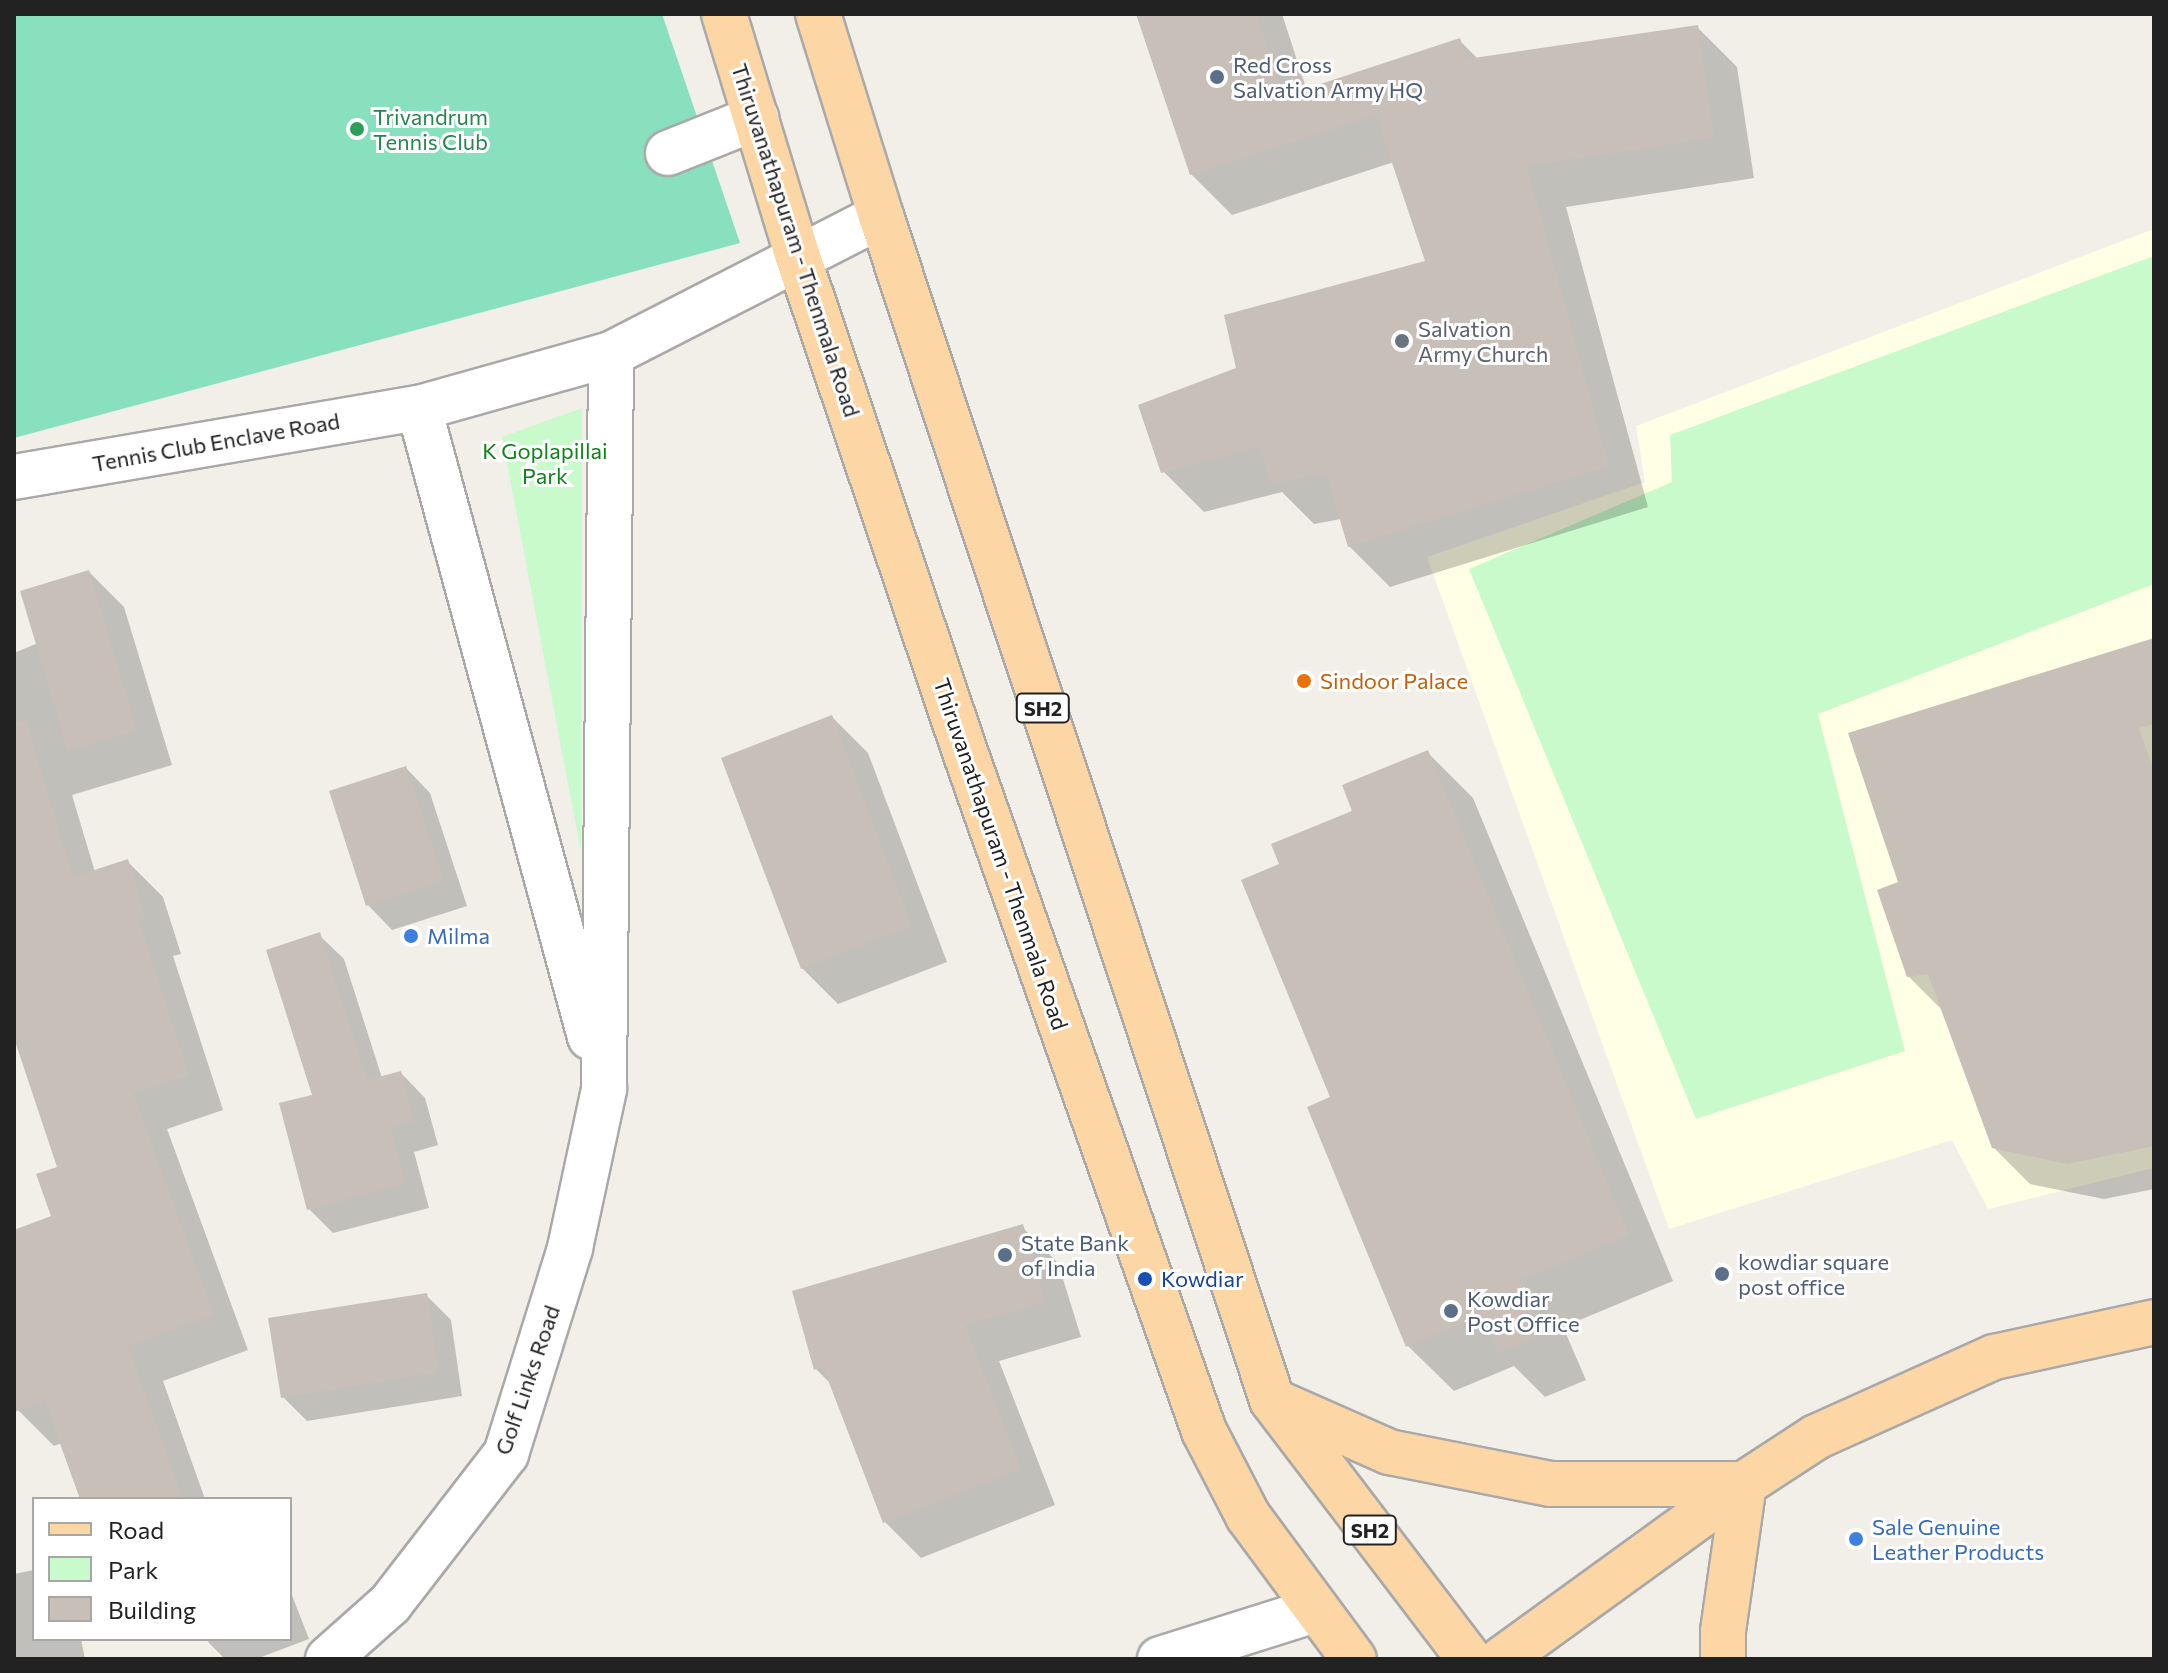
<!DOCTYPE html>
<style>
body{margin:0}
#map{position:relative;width:2168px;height:1673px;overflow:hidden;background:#f2efe9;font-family:Commissioner,sans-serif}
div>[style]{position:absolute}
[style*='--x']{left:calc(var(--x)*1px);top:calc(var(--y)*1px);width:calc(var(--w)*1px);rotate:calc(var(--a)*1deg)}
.education>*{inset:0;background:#ffffe5}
.park>*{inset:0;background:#c8facc}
.pitch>*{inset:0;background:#88e0be}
.shadow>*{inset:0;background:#0003}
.building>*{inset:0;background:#c7bfb8}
.roads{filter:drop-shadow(2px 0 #a9a9a9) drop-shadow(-2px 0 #a9a9a9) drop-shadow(0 2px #a9a9a9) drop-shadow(0 -2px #a9a9a9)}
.minor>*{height:44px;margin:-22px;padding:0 22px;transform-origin:22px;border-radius:22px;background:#fff}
.major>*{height:44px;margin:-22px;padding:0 22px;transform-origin:22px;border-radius:22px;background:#fcd6a4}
.dots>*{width:22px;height:22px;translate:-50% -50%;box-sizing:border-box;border:4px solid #fff;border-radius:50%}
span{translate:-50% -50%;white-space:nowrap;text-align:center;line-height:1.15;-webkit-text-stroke:6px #fff;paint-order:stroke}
.shield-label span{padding:2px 6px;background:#fff;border:2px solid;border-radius:6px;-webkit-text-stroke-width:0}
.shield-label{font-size:20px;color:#222;font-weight:700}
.service-label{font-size:22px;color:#4e5e75}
.left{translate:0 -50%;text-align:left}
.leisure-label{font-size:22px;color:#27864d}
.street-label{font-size:22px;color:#222}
.worship-label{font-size:22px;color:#5b616d}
.park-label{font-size:22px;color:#0c8416}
.food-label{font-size:22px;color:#c56008}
.shop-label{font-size:22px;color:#366cbe}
.transit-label{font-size:22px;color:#164399}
.frame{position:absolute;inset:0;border:16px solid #222;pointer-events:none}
.legend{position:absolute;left:32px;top:1497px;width:260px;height:144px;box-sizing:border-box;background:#fff;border:2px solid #a7a7a7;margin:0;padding:10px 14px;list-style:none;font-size:24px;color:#222}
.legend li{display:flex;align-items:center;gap:16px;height:40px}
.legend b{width:40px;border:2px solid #a7a7a7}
</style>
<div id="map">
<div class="education">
<i style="clip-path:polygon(2154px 229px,2154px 1168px,1988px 1209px,1952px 1140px,1669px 1229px,1427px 557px,1645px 482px,1636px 426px)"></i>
</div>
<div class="park">
<i style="clip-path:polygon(2154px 256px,2154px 584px,1818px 714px,1905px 1051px,1696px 1119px,1469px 569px,1672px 482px,1670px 435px)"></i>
<i style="clip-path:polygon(582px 408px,581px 852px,502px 437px)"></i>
</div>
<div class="pitch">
<i style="clip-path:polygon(14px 14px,662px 14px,740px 243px,14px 438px)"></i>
</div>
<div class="shadow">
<i style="clip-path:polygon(1138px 14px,1282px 14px,1307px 91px,1459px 40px,1479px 60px,1697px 27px,1737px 67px,1754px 178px,1566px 207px,1648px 507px,1390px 587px,1349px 546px,1341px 519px,1314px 524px,1282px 492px,1204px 512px,1163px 471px,1238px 369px,1428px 263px,1394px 162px,1232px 215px,1191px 174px)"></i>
<i style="clip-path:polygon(89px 572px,124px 607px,172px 765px,72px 795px,95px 872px,127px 861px,163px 897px,181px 954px,173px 956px,223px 1110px,167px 1129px,248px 1350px,163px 1381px,205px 1499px,82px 1499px,62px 1443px,54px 1446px,18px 1410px,14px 1398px,14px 1232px,54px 1217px,59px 1168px,14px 1034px,14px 653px,38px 643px)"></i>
<i style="clip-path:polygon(2154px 640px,2154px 1189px,2104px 1199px,2030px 1184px,1993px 1147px,1944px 1012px,1908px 976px,1900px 883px)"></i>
<i style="clip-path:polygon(832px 717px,868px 753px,947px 962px,838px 1004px,802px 968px)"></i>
<i style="clip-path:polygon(1427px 752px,1473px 798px,1673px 1281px,1563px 1327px,1586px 1380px,1545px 1397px,1514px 1366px,1454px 1391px,1408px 1346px,1333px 1098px,1282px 865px)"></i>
<i style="clip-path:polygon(406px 768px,430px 793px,467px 906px,392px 930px,368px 905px)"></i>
<i style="clip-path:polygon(319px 935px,344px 959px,382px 1078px,401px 1073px,425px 1098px,438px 1145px,414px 1152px,429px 1208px,333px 1233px,309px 1209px)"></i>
<i style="clip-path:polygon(1022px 1227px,1058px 1263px,1081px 1337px,999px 1361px,1055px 1505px,921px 1558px,885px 1522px,831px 1384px,816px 1369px)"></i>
<i style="clip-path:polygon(426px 1295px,451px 1320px,462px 1396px,307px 1421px,283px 1397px)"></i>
<i style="clip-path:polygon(34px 1570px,34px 1639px,81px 1639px,85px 1659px,14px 1659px,14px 1574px)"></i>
<i style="clip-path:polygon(290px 1590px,309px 1639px,256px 1659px,225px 1659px,209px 1643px,207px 1639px,290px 1639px)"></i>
</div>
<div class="building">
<i style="clip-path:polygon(1136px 14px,1256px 14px,1284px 96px,1460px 38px,1467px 59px,1698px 25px,1714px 138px,1527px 166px,1609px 466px,1348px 547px,1326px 473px,1271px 484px,1259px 447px,1161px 473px,1138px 405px,1236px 368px,1224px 315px,1425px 261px,1376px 115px,1190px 175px)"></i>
<i style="clip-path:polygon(89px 570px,137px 730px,68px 751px,20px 591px)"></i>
<i style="clip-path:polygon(2154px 638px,2154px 724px,2139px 728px,2154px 771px,2154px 1146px,2067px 1164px,1992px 1148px,1928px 974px,1907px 977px,1877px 890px,1898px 882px,1848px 733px)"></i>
<i style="clip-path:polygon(832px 715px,912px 926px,801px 969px,721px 758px)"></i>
<i style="clip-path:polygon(26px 720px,73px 877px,128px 859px,146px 918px,139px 921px,189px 1075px,133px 1093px,214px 1315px,128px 1346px,183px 1499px,80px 1499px,45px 1402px,14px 1412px,14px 1230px,51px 1216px,36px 1174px,57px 1167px,14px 1038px,14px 722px)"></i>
<i style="clip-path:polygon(1428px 750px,1629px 1235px,1519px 1281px,1542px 1335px,1498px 1353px,1482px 1315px,1406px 1347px,1307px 1107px,1330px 1097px,1241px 880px,1279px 864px,1271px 844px,1352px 811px,1342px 785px)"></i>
<i style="clip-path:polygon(406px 766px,444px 881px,366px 906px,329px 791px)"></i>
<i style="clip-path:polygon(320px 932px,367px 1080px,401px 1071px,414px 1121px,391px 1127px,405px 1184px,307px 1210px,279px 1103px,312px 1095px,266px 950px)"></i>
<i style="clip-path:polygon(1023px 1224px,1046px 1302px,965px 1325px,1021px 1469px,883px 1523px,823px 1367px,814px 1370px,792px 1291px)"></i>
<i style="clip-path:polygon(427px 1293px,439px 1372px,281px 1398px,268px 1318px)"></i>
</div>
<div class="roads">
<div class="minor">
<i style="--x:668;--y:153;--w:95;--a:-21.7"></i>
<i style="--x:419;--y:408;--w:652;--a:74.79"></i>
<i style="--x:14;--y:477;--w:411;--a:-9.7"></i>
<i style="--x:419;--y:408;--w:199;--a:-15.7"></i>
<i style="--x:611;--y:354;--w:303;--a:-27.1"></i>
<i style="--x:328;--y:1659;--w:83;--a:-41.6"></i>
<i style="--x:390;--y:1604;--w:190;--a:-52.3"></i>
<i style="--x:506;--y:1454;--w:216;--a:-72.7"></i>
<i style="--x:570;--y:1248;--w:163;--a:-77.9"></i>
<i style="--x:604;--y:1089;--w:735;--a:-89.45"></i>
<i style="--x:1160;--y:1659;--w:163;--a:-17.5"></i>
</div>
<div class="major">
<i style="--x:724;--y:14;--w:254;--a:73.1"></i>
<i style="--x:798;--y:257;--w:519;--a:71.36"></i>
<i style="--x:964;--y:749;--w:723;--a:70.61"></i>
<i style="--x:1204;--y:1431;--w:96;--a:62.6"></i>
<i style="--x:1248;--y:1516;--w:178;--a:53.5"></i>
<i style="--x:818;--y:14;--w:212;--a:72.7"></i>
<i style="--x:881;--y:216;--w:1247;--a:71.72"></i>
<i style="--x:1272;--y:1400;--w:325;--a:52.7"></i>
<i style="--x:1276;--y:1402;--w:124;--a:23.9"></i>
<i style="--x:1389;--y:1452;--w:164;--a:11.2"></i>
<i style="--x:1550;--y:1484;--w:194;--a:0"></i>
<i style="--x:1502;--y:1659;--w:299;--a:-35.9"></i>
<i style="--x:1744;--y:1484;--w:86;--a:-33.1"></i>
<i style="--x:1816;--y:1437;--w:195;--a:-24.2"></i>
<i style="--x:1994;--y:1357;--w:164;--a:-12.3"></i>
<i style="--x:1723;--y:1659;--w:28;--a:-90"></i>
<i style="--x:1723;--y:1631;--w:148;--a:-81.9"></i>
</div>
</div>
<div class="dots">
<i style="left:1217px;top:77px;background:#5c6f8a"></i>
<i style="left:357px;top:129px;background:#2e9e5b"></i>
<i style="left:1402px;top:341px;background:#6b7280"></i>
<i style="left:1304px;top:681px;background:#e8710a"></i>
<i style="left:411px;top:936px;background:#3f7fe0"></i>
<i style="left:1005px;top:1255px;background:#5c6f8a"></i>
<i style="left:1722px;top:1274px;background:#5c6f8a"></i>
<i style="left:1145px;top:1279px;background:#1a4fb4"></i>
<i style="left:1451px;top:1311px;background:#5c6f8a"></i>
<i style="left:1856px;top:1539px;background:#3f7fe0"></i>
</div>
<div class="shield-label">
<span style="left:1043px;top:708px">SH2</span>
<span style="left:1370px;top:1530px">SH2</span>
</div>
<div class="service-label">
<span class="left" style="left:1233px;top:77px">Red Cross<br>Salvation Army HQ</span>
<span class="left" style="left:1021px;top:1255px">State Bank<br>of India</span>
<span class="left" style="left:1738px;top:1274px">kowdiar square<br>post office</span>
<span class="left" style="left:1467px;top:1311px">Kowdiar<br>Post Office</span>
</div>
<div class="leisure-label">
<span class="left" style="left:373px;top:129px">Trivandrum<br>Tennis Club</span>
</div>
<div class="street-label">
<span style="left:796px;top:240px;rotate:72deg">Thiruvanathapuram - Thenmala Road</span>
<span style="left:216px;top:442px;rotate:-10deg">Tennis Club Enclave Road</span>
<span style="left:1001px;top:854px;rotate:71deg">Thiruvanathapuram - Thenmala Road</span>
<span style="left:527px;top:1380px;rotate:-71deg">Golf Links Road</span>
</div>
<div class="worship-label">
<span class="left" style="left:1418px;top:341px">Salvation<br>Army Church</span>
</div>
<div class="park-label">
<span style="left:545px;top:463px">K Goplapillai<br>Park</span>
</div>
<div class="food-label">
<span class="left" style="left:1320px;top:681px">Sindoor Palace</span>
</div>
<div class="shop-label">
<span class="left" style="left:427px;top:936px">Milma</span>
<span class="left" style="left:1872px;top:1539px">Sale Genuine<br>Leather Products</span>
</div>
<div class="transit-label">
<span class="left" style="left:1161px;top:1279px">Kowdiar</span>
</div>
<div class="frame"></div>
<ul class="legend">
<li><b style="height:10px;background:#fcd6a4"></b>Road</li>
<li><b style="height:22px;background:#c8facc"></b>Park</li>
<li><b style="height:22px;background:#c7bfb8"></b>Building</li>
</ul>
</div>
